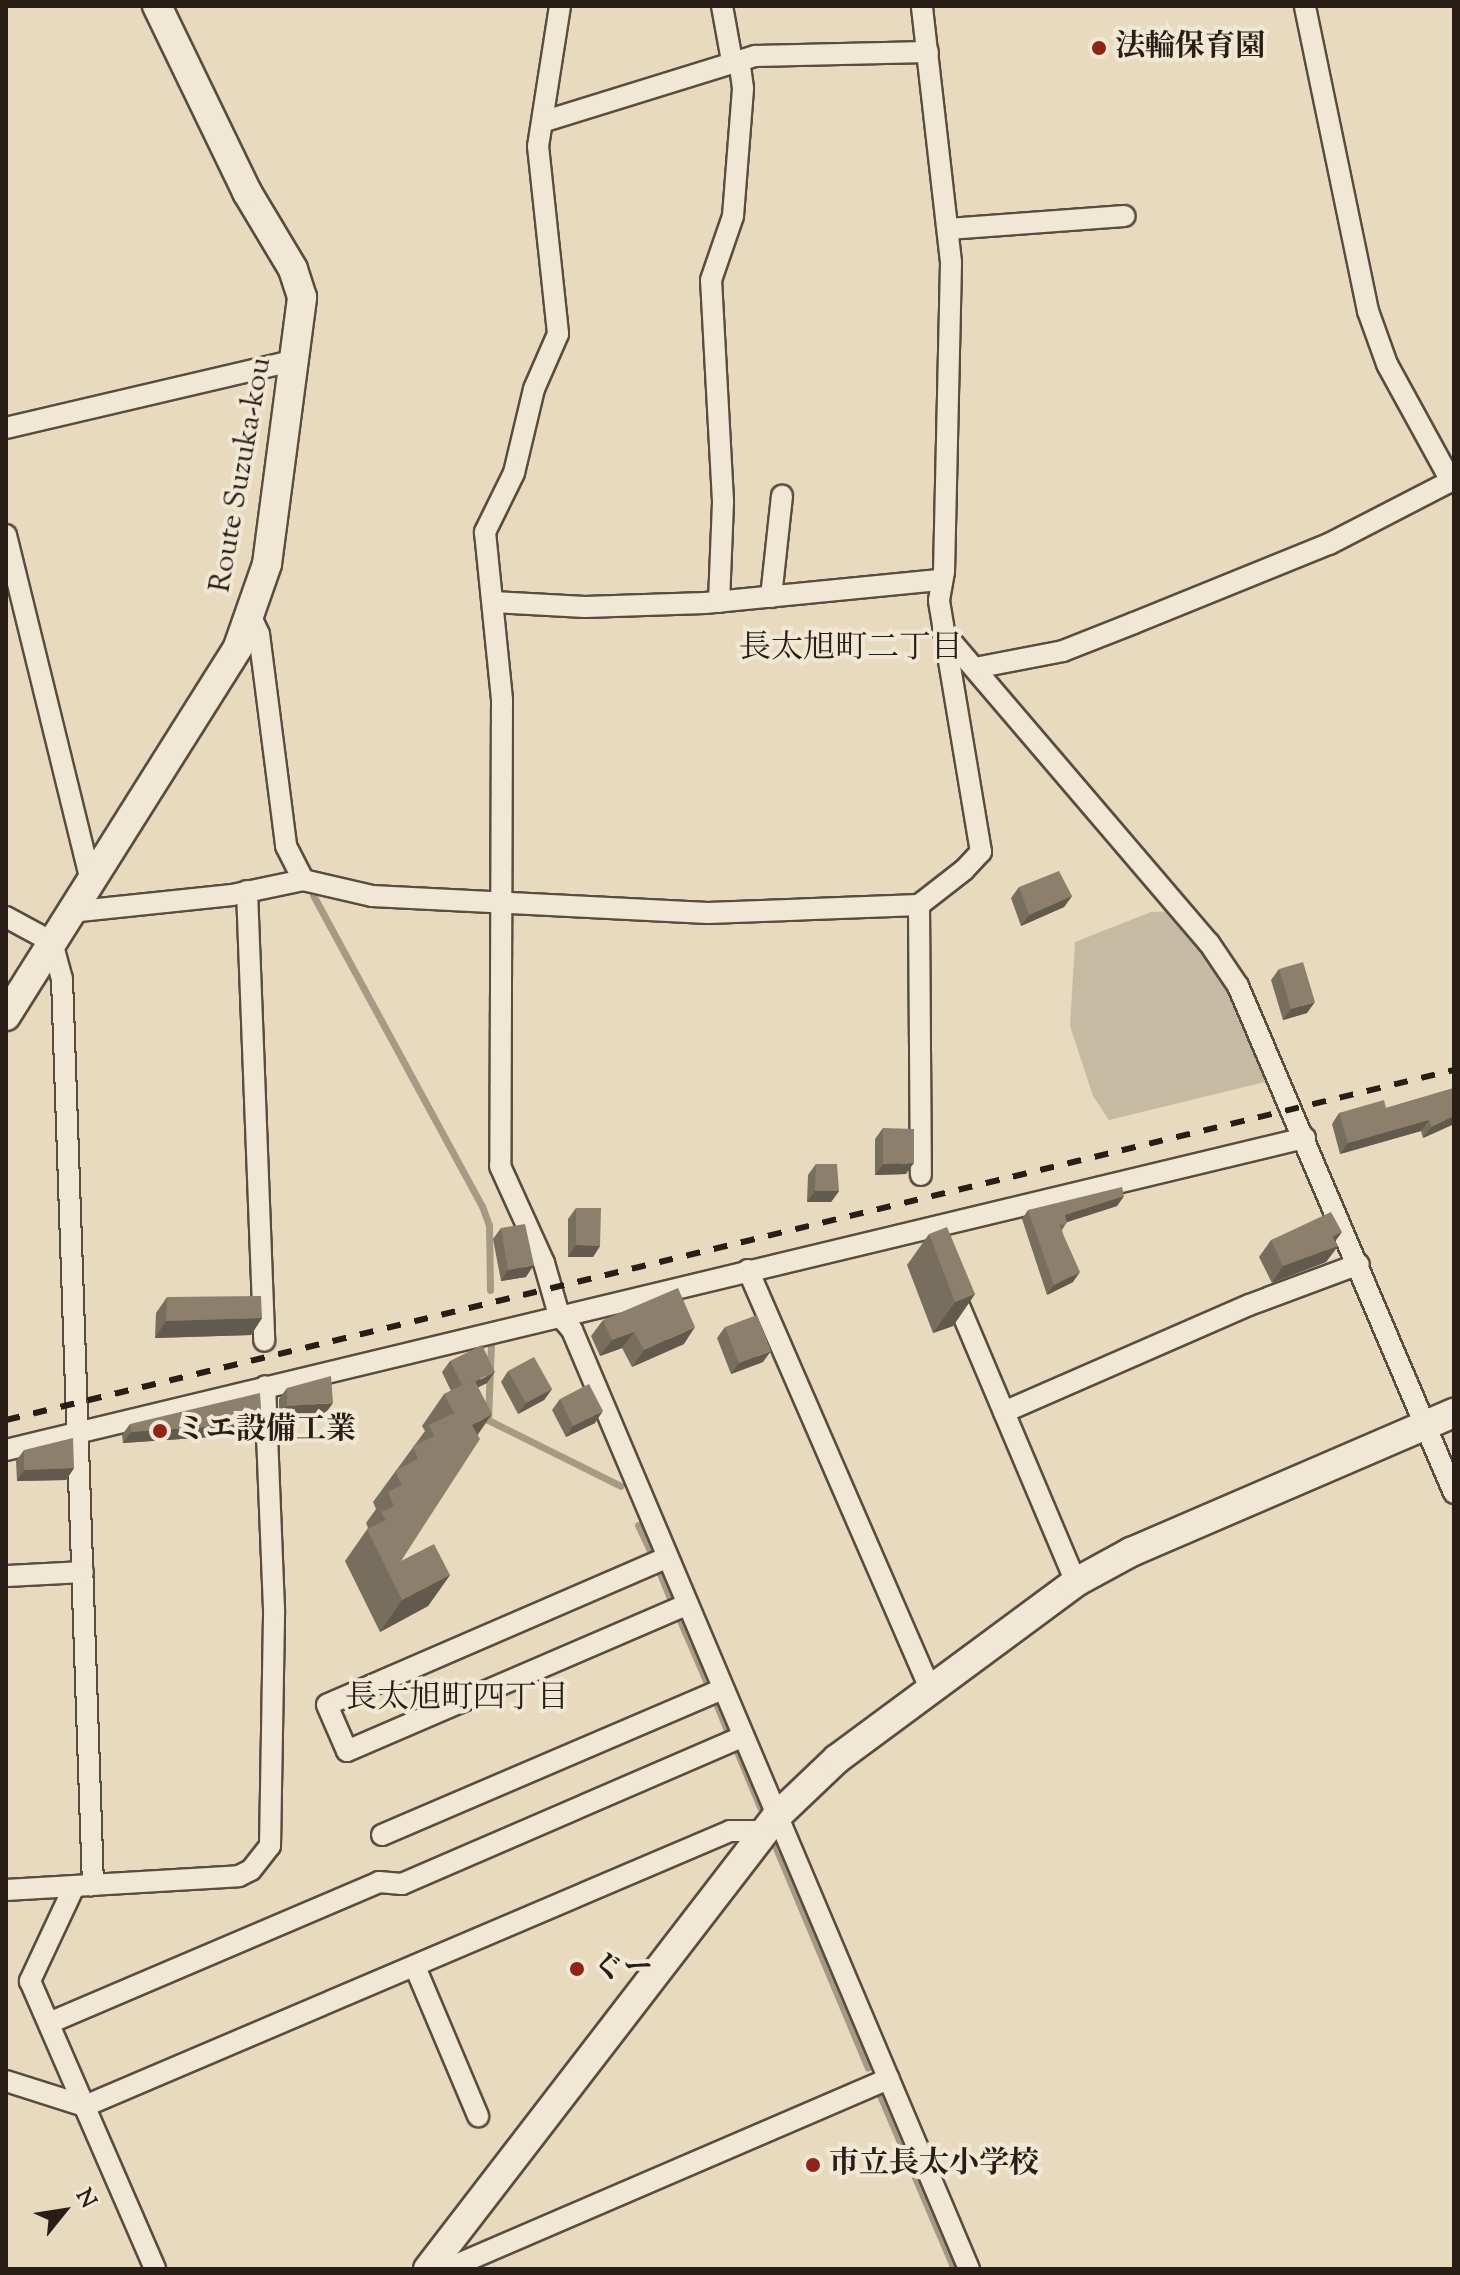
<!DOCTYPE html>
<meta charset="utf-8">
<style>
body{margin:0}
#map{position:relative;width:1460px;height:2275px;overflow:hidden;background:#e8dabf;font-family:"Sorts Mill Goudy","Noto Serif JP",serif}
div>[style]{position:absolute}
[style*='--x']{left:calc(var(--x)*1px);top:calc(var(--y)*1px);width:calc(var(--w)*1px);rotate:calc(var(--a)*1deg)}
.green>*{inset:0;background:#c7baa2}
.stream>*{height:7px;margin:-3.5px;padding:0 3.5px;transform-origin:3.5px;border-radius:3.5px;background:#a79a85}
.roads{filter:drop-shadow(2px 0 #584d40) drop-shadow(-2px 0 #584d40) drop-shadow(0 2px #584d40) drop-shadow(0 -2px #584d40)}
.street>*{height:20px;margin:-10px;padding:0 10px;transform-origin:10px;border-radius:10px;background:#f0e7d5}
.secondary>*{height:28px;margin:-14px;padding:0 14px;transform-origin:14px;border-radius:14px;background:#f0e7d5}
.rail>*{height:6px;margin-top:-3px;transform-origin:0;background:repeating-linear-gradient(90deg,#281e15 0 14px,transparent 0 28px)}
.wall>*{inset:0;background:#786e5e}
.shaded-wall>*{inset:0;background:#625a4c}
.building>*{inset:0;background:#8c806d}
.dots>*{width:22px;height:22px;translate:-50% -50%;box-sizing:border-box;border:4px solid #f0e7d5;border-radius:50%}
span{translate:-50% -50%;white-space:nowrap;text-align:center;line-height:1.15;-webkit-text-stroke:8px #f0e7d5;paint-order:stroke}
.poi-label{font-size:30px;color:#281e15;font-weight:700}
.left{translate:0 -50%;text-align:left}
.street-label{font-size:30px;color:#281e15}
.neighbourhood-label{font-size:32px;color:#281e15}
.frame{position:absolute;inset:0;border:8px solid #281e15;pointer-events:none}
.north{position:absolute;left:24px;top:2171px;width:80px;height:80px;-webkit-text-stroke:6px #f0e7d5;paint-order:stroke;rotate:60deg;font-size:22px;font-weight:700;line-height:32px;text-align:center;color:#281e15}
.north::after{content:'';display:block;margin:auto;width:28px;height:36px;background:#281e15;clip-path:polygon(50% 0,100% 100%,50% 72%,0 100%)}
</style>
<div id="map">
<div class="green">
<i style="clip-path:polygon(1176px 911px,1229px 980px,1273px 1080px,1109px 1120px,1093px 1096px,1070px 1026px,1075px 942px,1151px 912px)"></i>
</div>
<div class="stream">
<i style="--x:313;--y:895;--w:354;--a:61.5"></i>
<i style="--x:482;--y:1206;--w:20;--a:70"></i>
<i style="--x:489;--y:1225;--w:65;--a:89.1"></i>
<i style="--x:491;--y:1344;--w:76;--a:92.3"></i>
<i style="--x:488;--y:1420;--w:148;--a:26.4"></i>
<i style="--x:638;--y:1525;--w:31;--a:65"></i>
<i style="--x:659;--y:1571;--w:32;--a:68"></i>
<i style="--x:679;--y:1618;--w:71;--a:66.7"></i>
<i style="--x:716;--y:1703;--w:32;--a:68"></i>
<i style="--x:736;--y:1749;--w:63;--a:67.5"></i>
<i style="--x:776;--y:1848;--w:238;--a:67.3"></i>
<i style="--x:879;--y:2093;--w:191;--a:66.9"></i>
</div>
<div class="roads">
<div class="street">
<i style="--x:560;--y:6;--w:142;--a:98.9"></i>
<i style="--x:538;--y:146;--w:189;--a:83.9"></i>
<i style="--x:558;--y:334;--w:60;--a:113.6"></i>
<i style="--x:534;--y:389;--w:86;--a:103.4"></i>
<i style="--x:514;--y:473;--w:66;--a:116.2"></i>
<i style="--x:485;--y:532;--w:169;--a:84.2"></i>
<i style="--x:502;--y:700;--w:466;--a:90.2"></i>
<i style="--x:500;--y:1166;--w:107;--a:65.6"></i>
<i style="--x:544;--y:1263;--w:54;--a:73.9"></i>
<i style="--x:559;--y:1315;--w:20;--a:49"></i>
<i style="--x:572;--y:1330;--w:1019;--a:67.08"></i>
<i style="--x:545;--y:121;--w:220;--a:-17.2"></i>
<i style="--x:755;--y:56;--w:173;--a:-1.3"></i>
<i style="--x:948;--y:229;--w:177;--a:-4.2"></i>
<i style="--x:6;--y:428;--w:299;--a:-13.2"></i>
<i style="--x:6;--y:535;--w:353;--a:76.2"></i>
<i style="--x:771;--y:597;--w:102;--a:-83.8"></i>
<i style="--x:493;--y:602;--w:92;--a:3.1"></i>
<i style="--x:585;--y:607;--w:120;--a:-1.9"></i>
<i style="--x:705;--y:603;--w:235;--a:-5.6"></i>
<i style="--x:719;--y:602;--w:101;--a:-87.7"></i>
<i style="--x:723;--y:501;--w:221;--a:-93.1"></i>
<i style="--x:711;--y:280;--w:68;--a:-71"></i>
<i style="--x:733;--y:216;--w:128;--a:-85.5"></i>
<i style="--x:743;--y:88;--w:21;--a:-98"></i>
<i style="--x:740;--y:67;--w:10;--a:-143"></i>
<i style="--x:732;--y:61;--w:56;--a:-100.3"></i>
<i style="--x:251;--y:617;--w:19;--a:65"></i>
<i style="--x:259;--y:634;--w:214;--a:82.7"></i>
<i style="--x:286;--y:846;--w:38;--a:63"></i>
<i style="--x:303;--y:880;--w:71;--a:13.1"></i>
<i style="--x:372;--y:896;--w:336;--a:2.9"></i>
<i style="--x:708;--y:913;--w:211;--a:-2.2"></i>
<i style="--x:919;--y:905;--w:57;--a:-37.9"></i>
<i style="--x:964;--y:870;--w:25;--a:-47"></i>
<i style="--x:981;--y:852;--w:255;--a:-99.5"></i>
<i style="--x:939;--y:600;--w:28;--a:-80"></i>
<i style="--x:944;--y:572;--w:310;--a:-88.7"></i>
<i style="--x:951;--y:262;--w:258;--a:-96.5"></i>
<i style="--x:944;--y:633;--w:408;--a:49.5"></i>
<i style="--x:1209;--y:943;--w:52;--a:56"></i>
<i style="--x:1238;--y:986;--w:551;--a:66.92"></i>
<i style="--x:975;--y:668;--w:90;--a:-10.9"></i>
<i style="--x:1063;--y:651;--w:76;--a:-21.5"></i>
<i style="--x:1134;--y:623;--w:210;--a:-22.1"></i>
<i style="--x:1329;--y:544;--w:137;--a:-27.3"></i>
<i style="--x:1451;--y:481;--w:133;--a:-118.7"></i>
<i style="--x:1387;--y:364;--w:56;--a:-109.7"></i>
<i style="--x:1368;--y:311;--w:311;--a:-101.7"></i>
<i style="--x:247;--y:891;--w:450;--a:87.8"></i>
<i style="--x:919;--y:905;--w:270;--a:89.6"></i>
<i style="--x:70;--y:912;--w:163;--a:-6"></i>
<i style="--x:232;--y:895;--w:73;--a:-11.9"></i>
<i style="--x:6;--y:917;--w:52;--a:28.5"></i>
<i style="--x:52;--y:942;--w:38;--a:75"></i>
<i style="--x:62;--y:979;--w:907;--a:88.04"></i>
<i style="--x:748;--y:1270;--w:457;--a:66.5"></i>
<i style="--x:952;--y:1289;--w:318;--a:67.1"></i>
<i style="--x:1004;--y:1412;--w:267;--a:-23.6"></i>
<i style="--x:1249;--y:1305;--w:117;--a:-20.4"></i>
<i style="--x:6;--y:1450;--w:1336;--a:-13.51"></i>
<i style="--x:666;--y:1558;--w:369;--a:156.6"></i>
<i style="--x:327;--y:1705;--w:50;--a:66.5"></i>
<i style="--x:347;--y:1751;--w:369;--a:-23.3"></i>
<i style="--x:6;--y:1576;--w:77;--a:-3"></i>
<i style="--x:382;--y:1835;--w:371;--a:-23.2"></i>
<i style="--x:73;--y:1889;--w:102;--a:115.1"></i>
<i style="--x:30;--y:1981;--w:314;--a:66.5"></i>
<i style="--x:6;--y:1890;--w:233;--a:-3.4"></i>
<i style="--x:239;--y:1876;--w:13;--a:-27"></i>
<i style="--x:251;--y:1870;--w:31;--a:-52"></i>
<i style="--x:270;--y:1846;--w:237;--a:-89"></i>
<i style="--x:274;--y:1609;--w:223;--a:-92.3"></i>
<i style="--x:416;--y:1969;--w:160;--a:67.1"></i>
<i style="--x:49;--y:2023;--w:359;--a:-23.1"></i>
<i style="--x:379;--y:1882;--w:23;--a:5"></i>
<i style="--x:402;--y:1884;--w:370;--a:-23.4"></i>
<i style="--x:6;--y:2081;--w:83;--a:17.6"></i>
<i style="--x:85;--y:2106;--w:701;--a:-23.09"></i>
<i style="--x:730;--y:1831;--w:35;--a:0"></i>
<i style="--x:447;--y:2269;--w:481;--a:-23.3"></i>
</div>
<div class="secondary">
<i style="--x:6;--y:1016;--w:436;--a:-57.8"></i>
<i style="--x:238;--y:647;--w:88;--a:-70.7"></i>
<i style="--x:267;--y:564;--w:269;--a:-82.5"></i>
<i style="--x:302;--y:297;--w:29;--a:-108"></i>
<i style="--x:293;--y:269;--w:90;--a:-120.9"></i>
<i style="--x:247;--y:192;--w:207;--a:-115.8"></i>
<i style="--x:428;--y:2269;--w:570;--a:-52.41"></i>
<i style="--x:776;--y:1817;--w:84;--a:-43.6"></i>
<i style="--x:837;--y:1759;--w:297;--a:-36.5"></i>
<i style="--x:1076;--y:1582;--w:63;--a:-28.6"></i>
<i style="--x:1131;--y:1552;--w:352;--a:-23.3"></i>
</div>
</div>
<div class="rail">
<i style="--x:6;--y:1420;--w:1490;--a:-13.59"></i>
</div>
<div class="wall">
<i style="clip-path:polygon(1019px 887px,1072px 896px,1064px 907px,1021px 926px,1011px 898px)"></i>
<i style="clip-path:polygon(1279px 969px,1307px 1013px,1283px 1020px,1271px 980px)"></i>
<i style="clip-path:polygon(1454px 1088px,1454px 1124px,1423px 1138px,1421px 1131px,1340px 1154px,1332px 1124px,1339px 1113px,1386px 1108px)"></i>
<i style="clip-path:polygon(883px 1128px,906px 1174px,875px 1175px,875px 1139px)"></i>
<i style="clip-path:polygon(816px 1164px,839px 1191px,831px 1202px,807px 1202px,808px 1175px)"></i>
<i style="clip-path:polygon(1124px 1196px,1117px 1206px,1067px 1222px,1062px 1230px,1073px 1282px,1047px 1295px,1022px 1219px,1028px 1210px)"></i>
<i style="clip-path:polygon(576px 1208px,600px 1246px,593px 1257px,568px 1257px,568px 1219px)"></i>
<i style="clip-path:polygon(501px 1228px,526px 1277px,501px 1281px,493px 1239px)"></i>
<i style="clip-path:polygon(1342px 1232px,1335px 1241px,1338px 1246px,1326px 1262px,1272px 1283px,1259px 1257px,1271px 1240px)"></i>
<i style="clip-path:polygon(929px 1234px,975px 1294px,953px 1326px,933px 1333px,907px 1265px)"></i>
<i style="clip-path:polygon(167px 1297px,262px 1318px,251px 1335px,155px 1338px,156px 1313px)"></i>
<i style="clip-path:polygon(603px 1320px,684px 1344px,632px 1367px,622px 1348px,600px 1356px,591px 1336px)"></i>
<i style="clip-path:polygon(725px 1327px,763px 1362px,731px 1374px,717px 1338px)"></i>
<i style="clip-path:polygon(450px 1361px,487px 1383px,478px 1387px,478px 1435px,401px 1561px,450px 1575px,428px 1606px,380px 1632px,345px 1561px,368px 1528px,366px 1523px,376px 1509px,373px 1502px,425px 1431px,422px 1426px,444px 1394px,451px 1391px,442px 1372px)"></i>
<i style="clip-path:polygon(508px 1371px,552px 1389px,544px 1400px,518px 1414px,501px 1382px)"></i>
<i style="clip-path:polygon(287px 1388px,325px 1414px,279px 1417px,279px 1399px)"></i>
<i style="clip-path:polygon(560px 1399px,595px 1423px,566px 1437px,552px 1410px)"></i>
<i style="clip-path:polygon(130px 1424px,254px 1434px,123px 1443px,122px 1435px)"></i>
<i style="clip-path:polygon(24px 1450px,74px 1468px,66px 1480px,17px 1481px,16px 1461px)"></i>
</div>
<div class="shaded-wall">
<i style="clip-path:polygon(1072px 896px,1064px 907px,1021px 926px,1029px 915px)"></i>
<i style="clip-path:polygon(1315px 1002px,1307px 1013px,1283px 1020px,1291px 1009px)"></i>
<i style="clip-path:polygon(1454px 1116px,1454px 1124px,1423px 1138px,1431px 1127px)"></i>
<i style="clip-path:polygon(1429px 1120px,1421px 1131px,1340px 1154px,1348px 1143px)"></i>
<i style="clip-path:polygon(914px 1163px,906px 1174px,875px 1175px,883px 1164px)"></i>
<i style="clip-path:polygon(815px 1191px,839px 1191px,831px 1202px,807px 1202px)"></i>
<i style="clip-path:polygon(1124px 1196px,1117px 1206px,1058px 1225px,1065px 1215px)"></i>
<i style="clip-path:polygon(1342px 1232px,1330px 1248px,1338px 1246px,1326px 1262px,1272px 1283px,1283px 1266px)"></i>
<i style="clip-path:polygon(576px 1245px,600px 1246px,593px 1257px,568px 1257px)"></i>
<i style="clip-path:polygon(534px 1265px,526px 1277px,501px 1281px,508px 1270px)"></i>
<i style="clip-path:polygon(1080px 1272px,1073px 1282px,1047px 1295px,1054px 1285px)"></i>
<i style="clip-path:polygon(975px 1294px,953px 1326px,933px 1333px,955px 1302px)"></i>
<i style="clip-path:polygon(262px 1318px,251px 1335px,155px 1338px,166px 1321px)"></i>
<i style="clip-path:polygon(695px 1327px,684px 1344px,632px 1367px,644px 1350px)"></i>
<i style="clip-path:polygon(634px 1332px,622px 1348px,600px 1356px,612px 1340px)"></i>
<i style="clip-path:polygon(771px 1351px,763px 1362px,731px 1374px,739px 1363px)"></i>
<i style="clip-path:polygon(495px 1372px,487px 1383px,455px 1399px,463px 1388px)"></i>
<i style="clip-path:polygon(552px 1389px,544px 1400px,518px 1414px,526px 1403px)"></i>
<i style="clip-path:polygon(333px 1403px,325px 1414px,279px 1417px,287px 1406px)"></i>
<i style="clip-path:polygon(603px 1411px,595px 1423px,566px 1437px,573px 1426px)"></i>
<i style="clip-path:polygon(492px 1414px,470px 1446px,472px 1425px)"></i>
<i style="clip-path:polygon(262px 1423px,254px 1434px,123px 1443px,131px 1432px)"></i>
<i style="clip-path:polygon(74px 1468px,66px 1480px,17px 1481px,24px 1470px)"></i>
<i style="clip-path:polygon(450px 1575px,428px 1606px,380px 1632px,402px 1600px)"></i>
</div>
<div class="building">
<i style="clip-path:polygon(1059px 871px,1072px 896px,1029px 915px,1019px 887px)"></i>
<i style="clip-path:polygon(1303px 962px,1315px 1002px,1291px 1009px,1279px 969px)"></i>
<i style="clip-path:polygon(1454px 1088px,1454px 1116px,1431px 1127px,1429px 1120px,1348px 1143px,1339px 1113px,1384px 1100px,1386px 1108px)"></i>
<i style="clip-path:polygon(883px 1128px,914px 1129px,914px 1163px,883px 1164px)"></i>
<i style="clip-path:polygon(816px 1164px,837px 1164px,839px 1191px,815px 1191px)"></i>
<i style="clip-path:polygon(1122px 1187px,1124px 1196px,1065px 1215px,1067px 1223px,1059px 1225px,1080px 1272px,1054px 1285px,1028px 1210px)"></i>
<i style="clip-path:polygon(576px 1208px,601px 1208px,600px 1246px,576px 1245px)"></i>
<i style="clip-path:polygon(1331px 1212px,1342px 1232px,1332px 1236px,1338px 1246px,1283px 1266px,1271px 1240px)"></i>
<i style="clip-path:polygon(525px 1224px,534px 1265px,508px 1270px,501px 1228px)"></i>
<i style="clip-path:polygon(947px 1227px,975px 1294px,955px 1302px,929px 1234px)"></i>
<i style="clip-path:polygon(678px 1288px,695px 1327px,644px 1350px,634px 1332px,612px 1340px,603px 1320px)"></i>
<i style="clip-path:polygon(261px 1296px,262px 1318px,166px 1321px,167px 1297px)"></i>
<i style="clip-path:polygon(757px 1315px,771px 1351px,739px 1363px,725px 1327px)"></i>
<i style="clip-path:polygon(482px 1345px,495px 1372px,475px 1381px,474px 1379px,462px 1385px,450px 1361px)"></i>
<i style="clip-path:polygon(534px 1357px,552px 1389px,526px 1403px,508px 1371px)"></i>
<i style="clip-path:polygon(331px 1376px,333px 1403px,287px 1406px,287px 1388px)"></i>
<i style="clip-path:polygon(474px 1379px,492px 1414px,472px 1425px,480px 1439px,401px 1561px,434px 1544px,450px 1575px,402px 1600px,367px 1529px,386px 1520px,381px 1512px,394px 1506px,388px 1492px,402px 1485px,395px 1471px,418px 1459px,413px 1446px,434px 1436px,429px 1425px,454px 1413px,444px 1394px)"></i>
<i style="clip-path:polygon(589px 1384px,603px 1411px,573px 1426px,560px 1399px)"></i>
<i style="clip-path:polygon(260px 1393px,262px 1423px,131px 1432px,130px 1424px)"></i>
<i style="clip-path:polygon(73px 1438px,74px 1468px,24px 1470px,24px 1450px)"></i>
</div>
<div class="dots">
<i style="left:1099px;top:48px;background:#8f2418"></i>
<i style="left:160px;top:1431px;background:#8f2418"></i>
<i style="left:577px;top:1969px;background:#8f2418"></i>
<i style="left:813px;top:2165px;background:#8f2418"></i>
</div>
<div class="poi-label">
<span class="left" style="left:1115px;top:48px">法輪保育園</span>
<span class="left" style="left:176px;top:1431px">ミエ設備工業</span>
<span class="left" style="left:593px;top:1969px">ぐー</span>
<span class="left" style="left:829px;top:2165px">市立長太小学校</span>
</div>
<div class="street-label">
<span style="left:242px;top:475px;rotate:-80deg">Route Suzuka-kou</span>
</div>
<div class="neighbourhood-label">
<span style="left:851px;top:649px">長太旭町二丁目</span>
<span style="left:457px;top:1699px">長太旭町四丁目</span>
</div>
<div class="frame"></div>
<div class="north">N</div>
</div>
